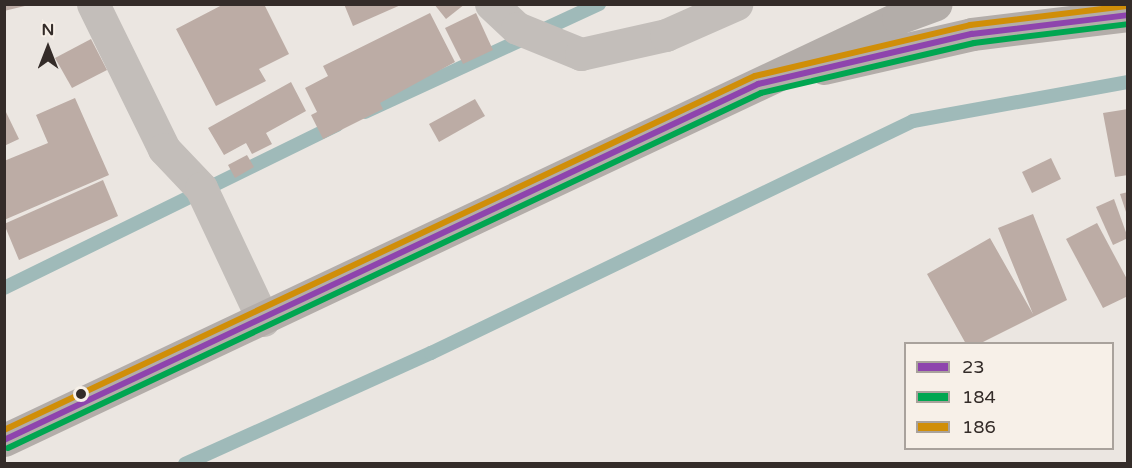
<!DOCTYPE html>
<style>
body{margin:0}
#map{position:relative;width:1132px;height:468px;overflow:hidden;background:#ebe6e1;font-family:"Varela Round",sans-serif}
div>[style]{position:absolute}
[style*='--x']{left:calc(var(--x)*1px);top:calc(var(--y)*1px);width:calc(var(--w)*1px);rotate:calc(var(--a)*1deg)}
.stream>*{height:14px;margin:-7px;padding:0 7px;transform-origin:7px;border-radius:7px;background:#9fbab9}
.building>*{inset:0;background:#bcaca5}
.street>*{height:33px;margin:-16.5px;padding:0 16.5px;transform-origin:16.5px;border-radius:16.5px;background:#c3beba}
.primary>*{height:33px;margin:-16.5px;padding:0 16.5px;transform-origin:16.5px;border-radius:16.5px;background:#b3ada9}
.bus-1>*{height:6px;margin:-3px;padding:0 3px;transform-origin:3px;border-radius:3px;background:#8e44ad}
.bus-2>*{height:6px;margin:-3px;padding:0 3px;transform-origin:3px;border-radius:3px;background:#00a651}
.bus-3>*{height:6px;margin:-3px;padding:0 3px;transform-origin:3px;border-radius:3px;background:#d08e08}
.dots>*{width:16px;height:16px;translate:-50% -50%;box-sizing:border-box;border:3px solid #f7f0e8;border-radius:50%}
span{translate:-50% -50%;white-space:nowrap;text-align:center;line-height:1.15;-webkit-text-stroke:4.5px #f7f0e8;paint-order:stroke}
.frame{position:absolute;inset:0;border:6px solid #342c29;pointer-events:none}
.legend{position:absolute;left:904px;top:342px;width:210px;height:108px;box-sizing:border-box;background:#f7f0e8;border:2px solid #a9a29c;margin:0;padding:8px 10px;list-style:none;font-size:18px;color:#342c29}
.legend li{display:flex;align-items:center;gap:12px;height:30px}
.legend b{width:30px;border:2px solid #a9a29c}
.north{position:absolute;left:18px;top:18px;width:60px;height:60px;-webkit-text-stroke:4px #f7f0e8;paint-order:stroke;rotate:0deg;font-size:16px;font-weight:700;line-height:24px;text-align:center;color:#342c29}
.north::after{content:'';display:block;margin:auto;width:21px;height:27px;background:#342c29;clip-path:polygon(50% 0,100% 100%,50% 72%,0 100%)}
</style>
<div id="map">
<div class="stream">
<i style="--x:365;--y:112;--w:258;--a:-24.8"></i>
<i style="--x:4;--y:288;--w:371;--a:-26.1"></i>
<i style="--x:185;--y:464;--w:270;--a:-24.3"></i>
<i style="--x:431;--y:353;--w:535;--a:-25.7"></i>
<i style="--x:913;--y:121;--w:219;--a:-10.3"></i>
</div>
<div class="building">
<i style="clip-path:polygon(4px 4px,29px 4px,29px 5px,4px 11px)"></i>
<i style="clip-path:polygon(224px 4px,264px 4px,289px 54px,259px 69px,266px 81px,216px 106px,176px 29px)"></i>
<i style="clip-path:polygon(344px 4px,403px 4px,353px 26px)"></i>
<i style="clip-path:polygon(434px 4px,465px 4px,446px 19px)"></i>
<i style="clip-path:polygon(430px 13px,455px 62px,380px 103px,383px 109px,323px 139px,311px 115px,317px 112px,305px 88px,328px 76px,323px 66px)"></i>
<i style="clip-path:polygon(476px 13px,493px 50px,463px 64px,445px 28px)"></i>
<i style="clip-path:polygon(91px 39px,107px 70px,72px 88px,55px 58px)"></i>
<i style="clip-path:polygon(291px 82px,306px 111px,266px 133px,272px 144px,252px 154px,246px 143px,224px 155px,208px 128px)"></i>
<i style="clip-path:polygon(75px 98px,109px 175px,4px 220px,4px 161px,48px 143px,36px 115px)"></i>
<i style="clip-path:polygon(475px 99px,485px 116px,439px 142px,429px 124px)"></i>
<i style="clip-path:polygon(4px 108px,19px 139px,4px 146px)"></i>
<i style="clip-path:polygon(1128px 109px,1128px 175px,1115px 177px,1103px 113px)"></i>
<i style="clip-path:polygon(247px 155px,254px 167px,235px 178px,228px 165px)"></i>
<i style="clip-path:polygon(1051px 158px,1061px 179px,1032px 193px,1022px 172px)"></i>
<i style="clip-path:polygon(103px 180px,118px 216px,19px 260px,4px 224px)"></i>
<i style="clip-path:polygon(1128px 192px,1128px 215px,1127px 215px,1120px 194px)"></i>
<i style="clip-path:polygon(1114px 199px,1128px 238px,1113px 245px,1096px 207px)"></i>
<i style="clip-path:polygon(1033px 214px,1067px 300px,979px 344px,966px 344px,927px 274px,990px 238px,1033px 314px,998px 228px)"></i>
<i style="clip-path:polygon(1097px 223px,1128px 281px,1128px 296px,1103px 308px,1066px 239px)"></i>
</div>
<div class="street">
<i style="--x:93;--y:4;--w:161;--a:63.9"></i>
<i style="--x:164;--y:149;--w:54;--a:46.5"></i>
<i style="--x:201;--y:188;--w:146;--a:64.8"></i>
<i style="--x:491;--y:4;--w:35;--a:43"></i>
<i style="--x:517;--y:28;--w:69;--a:22.1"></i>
<i style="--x:581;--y:54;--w:87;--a:-12.6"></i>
<i style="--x:666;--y:35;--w:77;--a:-23.9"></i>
</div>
<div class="primary">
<i style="--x:824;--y:68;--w:152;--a:-12.9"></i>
<i style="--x:972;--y:34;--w:157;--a:-6.9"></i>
<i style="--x:4;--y:440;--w:989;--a:-25.27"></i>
<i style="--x:898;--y:18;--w:40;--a:-20.2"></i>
</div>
<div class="bus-1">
<i style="--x:4;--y:440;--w:834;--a:-25.27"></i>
<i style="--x:758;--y:84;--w:220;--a:-13.2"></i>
<i style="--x:972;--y:34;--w:157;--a:-6.9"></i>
</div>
<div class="bus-2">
<i style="--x:8;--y:448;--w:832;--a:-25.24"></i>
<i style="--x:761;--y:93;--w:219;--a:-13.2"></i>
<i style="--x:974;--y:43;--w:155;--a:-7"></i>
</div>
<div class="bus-3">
<i style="--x:4;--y:430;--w:830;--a:-25.24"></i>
<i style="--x:755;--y:76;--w:221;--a:-13.3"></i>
<i style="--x:970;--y:25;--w:158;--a:-6.9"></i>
</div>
<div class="dots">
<i style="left:81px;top:394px;background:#342c29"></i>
</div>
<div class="frame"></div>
<ul class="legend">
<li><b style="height:8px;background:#8e44ad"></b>23</li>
<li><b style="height:8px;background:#00a651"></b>184</li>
<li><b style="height:8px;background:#d08e08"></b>186</li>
</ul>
<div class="north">N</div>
</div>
